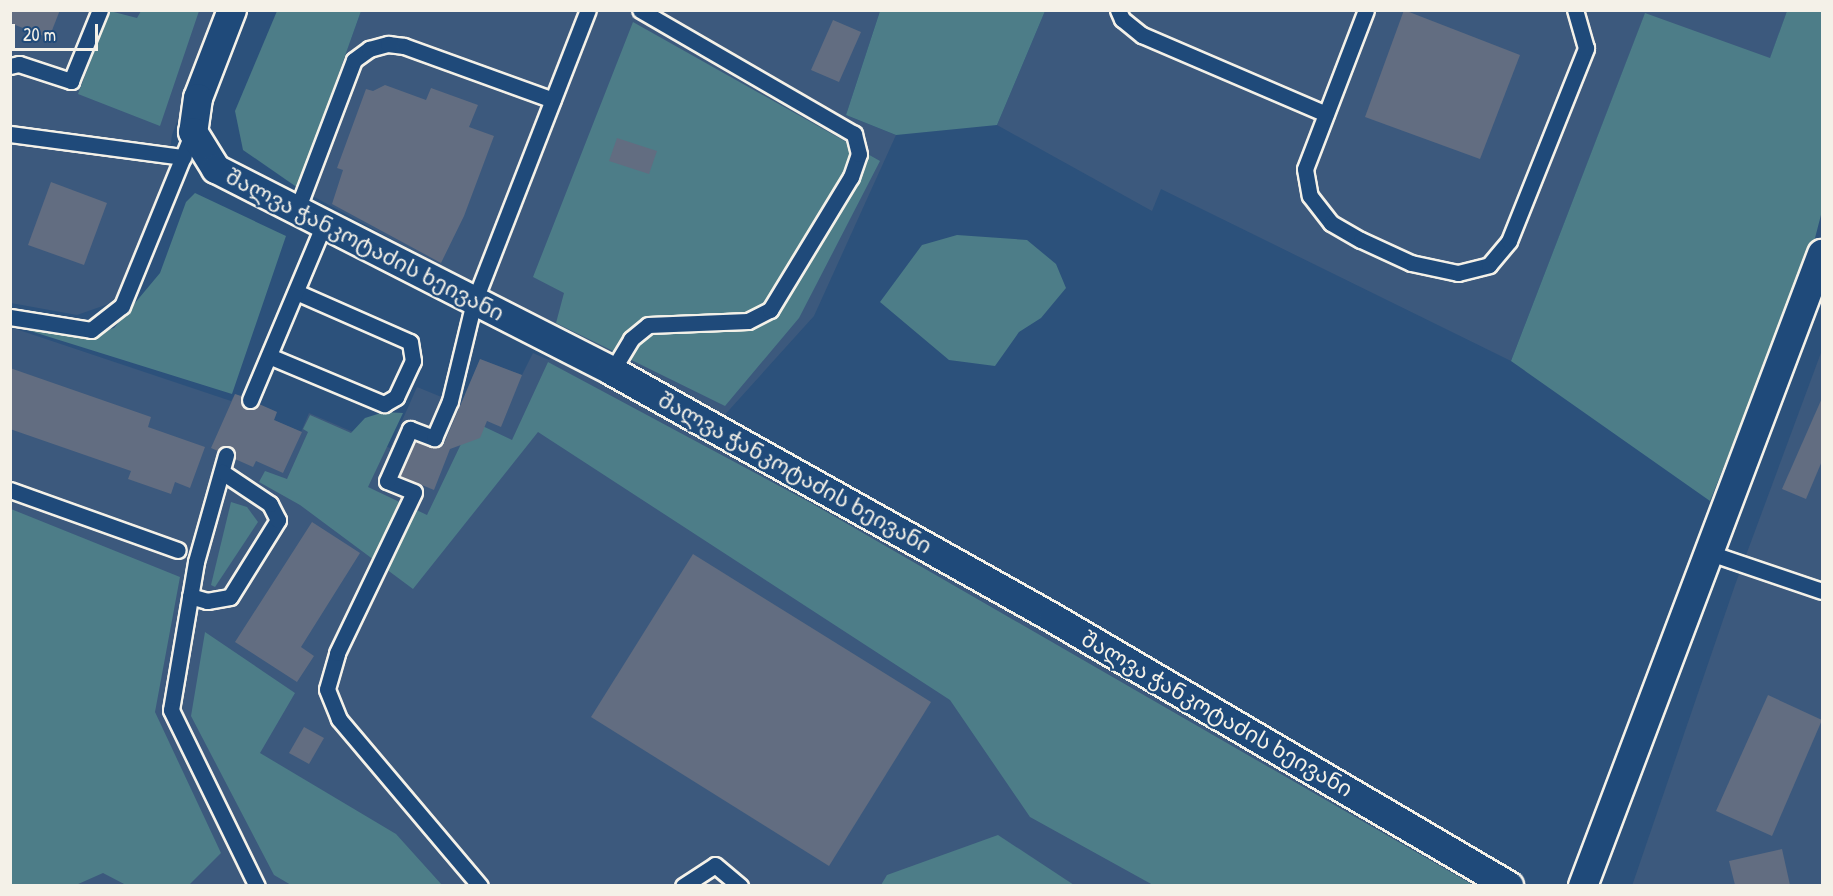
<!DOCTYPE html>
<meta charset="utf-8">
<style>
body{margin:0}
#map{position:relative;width:1833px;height:896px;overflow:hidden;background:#2c517b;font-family:"Patrick Hand","Noto Sans Georgian",sans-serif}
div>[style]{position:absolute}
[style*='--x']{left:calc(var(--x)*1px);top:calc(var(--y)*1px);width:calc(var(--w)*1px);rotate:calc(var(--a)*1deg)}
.built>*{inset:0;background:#3c597d}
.green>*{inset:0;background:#4d7d88}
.building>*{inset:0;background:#626d81}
.roads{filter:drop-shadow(2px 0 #f4f1e8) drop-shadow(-2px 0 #f4f1e8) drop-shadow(0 2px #f4f1e8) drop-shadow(0 -2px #f4f1e8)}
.service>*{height:15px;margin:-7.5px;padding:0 7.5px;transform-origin:7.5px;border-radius:7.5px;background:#1f4a7a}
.minor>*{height:28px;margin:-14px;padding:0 14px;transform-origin:14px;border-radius:14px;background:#1f4a7a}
span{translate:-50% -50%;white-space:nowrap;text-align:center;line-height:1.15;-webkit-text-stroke:4.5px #1f4a7a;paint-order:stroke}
.street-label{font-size:22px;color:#f4f1e8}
.frame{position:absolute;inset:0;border:12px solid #f4f1e8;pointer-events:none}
.scale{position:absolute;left:12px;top:24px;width:86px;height:27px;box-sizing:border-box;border:3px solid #f4f1e8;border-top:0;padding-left:8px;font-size:18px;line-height:21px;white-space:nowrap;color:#f4f1e8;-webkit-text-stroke:4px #1f4a7a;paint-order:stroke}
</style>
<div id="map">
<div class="built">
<i style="clip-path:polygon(10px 11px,218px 11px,172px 135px,166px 182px,117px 301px,77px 315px,11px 303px)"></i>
<i style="clip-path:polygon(361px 11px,880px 11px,846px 115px,896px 135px,814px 316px,721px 419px,298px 188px)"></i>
<i style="clip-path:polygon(1045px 11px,1787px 11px,1770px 59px,1645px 14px,1511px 361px,1161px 189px,1152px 211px,997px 125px)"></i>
<i style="clip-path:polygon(10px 327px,231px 401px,235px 394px,277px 412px,274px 420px,301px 432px,309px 413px,390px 448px,417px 387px,461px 405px,480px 359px,522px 375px,533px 353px,549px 360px,556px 351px,1401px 828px,1484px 885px,11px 885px)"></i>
<i style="clip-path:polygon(1822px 350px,1822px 885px,1632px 886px,1735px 585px)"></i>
</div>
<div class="green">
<i style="clip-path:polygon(110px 11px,137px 18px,141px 11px,199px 11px,160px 126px,78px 94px)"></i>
<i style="clip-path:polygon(277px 11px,361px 11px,298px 188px,243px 150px,235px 111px)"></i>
<i style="clip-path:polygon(880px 11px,880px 10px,1045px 11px,997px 125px,896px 135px,846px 115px)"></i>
<i style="clip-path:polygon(1787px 11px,1822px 11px,1822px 211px,1814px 242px,1710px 501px,1511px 361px,1645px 13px,1770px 58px)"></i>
<i style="clip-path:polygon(633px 22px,880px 161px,799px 318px,725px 406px,556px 323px,564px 293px,533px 277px)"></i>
<i style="clip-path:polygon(195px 193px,286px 236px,232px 394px,11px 325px,90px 334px,114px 328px,160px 273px,186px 202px)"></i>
<i style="clip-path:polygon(957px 235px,1027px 240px,1056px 264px,1066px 288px,1041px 318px,1019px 332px,995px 366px,949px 360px,880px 302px,922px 245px)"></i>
<i style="clip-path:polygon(548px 362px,811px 503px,1473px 885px,1153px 885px,1030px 817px,950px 700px,538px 432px,413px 589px,300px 505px,259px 482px,265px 471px,287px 479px,308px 432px,303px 429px,310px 415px,351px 433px,365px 418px,384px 412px,403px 413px,368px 487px,427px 515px,472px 421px,512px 440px)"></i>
<i style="clip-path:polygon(231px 502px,247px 507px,258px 522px,215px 587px,211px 585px)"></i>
<i style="clip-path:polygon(11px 509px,180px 577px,155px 712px,221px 853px,189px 885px,126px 885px,103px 873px,76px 885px,11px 885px)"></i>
<i style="clip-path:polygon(205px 632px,295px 693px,260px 753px,396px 834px,442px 885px,291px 885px,274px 875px,191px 716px)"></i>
<i style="clip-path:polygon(998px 835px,1074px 885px,881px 885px,887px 875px)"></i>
</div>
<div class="building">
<i style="clip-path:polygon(10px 10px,60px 10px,49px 38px,10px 23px)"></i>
<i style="clip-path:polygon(1404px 10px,1520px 55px,1480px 159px,1365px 117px)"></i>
<i style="clip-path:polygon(833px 20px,861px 32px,839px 82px,811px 70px)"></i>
<i style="clip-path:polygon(385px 85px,426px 100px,431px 88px,478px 105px,469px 127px,494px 136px,464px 216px,441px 263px,332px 204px,343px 170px,337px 168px,366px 89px,373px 91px)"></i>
<i style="clip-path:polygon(617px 138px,657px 151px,649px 174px,609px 161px)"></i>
<i style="clip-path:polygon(51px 182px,107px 203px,84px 265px,28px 245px)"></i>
<i style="clip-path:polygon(480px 359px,522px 375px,501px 427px,487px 421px,480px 438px,450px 449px,434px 490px,400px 476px,415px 441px,431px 447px,443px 446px)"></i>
<i style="clip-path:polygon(10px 368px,151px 417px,148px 427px,205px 447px,190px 488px,175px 482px,171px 494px,128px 479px,131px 471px,10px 429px)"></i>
<i style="clip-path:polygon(235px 394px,241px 396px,246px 409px,259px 404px,277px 412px,274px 420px,302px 432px,283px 473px,256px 461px,253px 467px,235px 459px,229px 446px,218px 451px,211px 448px)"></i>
<i style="clip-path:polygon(1822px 398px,1822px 461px,1806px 499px,1782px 489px)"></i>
<i style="clip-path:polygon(312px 522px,360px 553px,301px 647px,314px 656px,297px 682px,235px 642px)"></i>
<i style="clip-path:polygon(693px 554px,931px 702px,829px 866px,591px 717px)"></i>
<i style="clip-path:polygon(1768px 695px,1822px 720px,1772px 836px,1716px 811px)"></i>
<i style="clip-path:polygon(304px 727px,324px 738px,309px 764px,289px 753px)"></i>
<i style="clip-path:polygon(1782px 849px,1790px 885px,1735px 885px,1729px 861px)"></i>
</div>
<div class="roads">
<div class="service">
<i style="--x:1118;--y:10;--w:10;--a:66"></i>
<i style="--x:1122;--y:19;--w:26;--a:39"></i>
<i style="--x:1142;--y:35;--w:200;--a:23.2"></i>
<i style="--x:1366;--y:10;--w:170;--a:111"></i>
<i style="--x:1305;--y:169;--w:27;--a:80"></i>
<i style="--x:1310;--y:196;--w:34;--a:52"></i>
<i style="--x:1331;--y:223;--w:34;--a:30"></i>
<i style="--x:1361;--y:240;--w:55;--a:24.7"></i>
<i style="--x:1411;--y:263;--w:48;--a:12"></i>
<i style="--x:1458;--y:273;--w:32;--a:-14"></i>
<i style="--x:1489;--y:265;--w:31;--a:-50"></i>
<i style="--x:1509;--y:241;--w:208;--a:-68.2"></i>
<i style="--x:1586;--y:48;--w:40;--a:-106"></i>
<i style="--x:10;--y:66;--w:9;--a:-13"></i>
<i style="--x:19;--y:64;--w:55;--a:18.1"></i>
<i style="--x:71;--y:81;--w:77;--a:-67.8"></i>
<i style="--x:10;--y:134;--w:175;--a:7.6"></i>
<i style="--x:297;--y:210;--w:160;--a:-69.2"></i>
<i style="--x:354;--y:60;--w:19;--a:-36"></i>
<i style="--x:369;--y:49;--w:20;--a:-15"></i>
<i style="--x:388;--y:44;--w:16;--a:7"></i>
<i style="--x:404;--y:46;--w:158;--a:19.9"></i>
<i style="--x:10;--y:317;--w:82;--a:9.1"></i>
<i style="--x:91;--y:330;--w:39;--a:-38"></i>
<i style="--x:122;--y:306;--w:188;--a:-67.8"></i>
<i style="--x:269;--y:356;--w:125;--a:22.7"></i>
<i style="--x:384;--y:404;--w:14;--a:-30"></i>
<i style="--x:396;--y:397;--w:40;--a:-65"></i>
<i style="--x:413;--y:361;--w:19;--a:-99"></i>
<i style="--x:410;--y:342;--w:124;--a:-156.3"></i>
<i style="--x:612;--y:371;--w:37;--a:-59"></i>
<i style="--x:631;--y:339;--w:22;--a:-39"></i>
<i style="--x:648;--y:325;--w:100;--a:-2.3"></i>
<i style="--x:748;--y:321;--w:25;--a:-27"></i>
<i style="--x:770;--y:310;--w:156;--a:-58.7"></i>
<i style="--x:851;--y:177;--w:24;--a:-71"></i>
<i style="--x:859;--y:154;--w:21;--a:-104"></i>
<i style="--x:854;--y:134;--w:247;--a:-149.9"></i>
<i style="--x:250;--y:400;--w:191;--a:-67.2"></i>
<i style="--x:226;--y:455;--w:111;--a:105.7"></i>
<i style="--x:196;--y:562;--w:150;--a:99.6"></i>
<i style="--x:171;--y:710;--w:196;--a:64"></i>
<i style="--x:10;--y:490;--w:178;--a:19.7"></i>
<i style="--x:1707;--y:552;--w:121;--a:18.7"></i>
<i style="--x:190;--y:596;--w:18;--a:16"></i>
<i style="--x:207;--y:601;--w:23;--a:-10"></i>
<i style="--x:230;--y:597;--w:91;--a:-58.1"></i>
<i style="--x:278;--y:520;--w:18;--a:-117"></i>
<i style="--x:270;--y:504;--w:58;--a:-146.3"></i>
<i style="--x:480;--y:886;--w:219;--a:-130.2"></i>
<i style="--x:339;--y:719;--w:32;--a:-112"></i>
<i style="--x:327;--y:689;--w:37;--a:-74"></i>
<i style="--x:337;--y:653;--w:178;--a:-64.4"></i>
<i style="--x:414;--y:492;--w:29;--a:-158"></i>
<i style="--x:387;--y:481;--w:57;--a:-66.1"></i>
<i style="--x:410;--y:429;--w:26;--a:21"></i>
<i style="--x:434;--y:438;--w:40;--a:-66.6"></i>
<i style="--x:450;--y:401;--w:102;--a:-76.4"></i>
<i style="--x:474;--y:302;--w:313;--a:-68.7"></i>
<i style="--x:683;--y:886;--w:38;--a:-33"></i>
<i style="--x:715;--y:865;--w:33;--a:40"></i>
</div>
<div class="minor">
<i style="--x:232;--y:10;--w:94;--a:111.1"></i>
<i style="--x:198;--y:98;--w:34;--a:98"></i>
<i style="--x:193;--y:132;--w:44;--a:58.1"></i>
<i style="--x:216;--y:169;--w:445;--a:27"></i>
<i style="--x:612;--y:371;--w:505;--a:29.25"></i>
<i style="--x:1053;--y:618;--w:529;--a:30.44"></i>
<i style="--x:1583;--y:886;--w:676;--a:-69.29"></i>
</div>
</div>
<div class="street-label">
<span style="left:365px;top:245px;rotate:27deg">შალვა ჭანკოტაძის ხეივანი</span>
<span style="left:795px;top:473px;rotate:29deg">შალვა ჭანკოტაძის ხეივანი</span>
<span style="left:1217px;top:714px;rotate:30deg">შალვა ჭანკოტაძის ხეივანი</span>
</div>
<div class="frame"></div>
<div class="scale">20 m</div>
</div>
